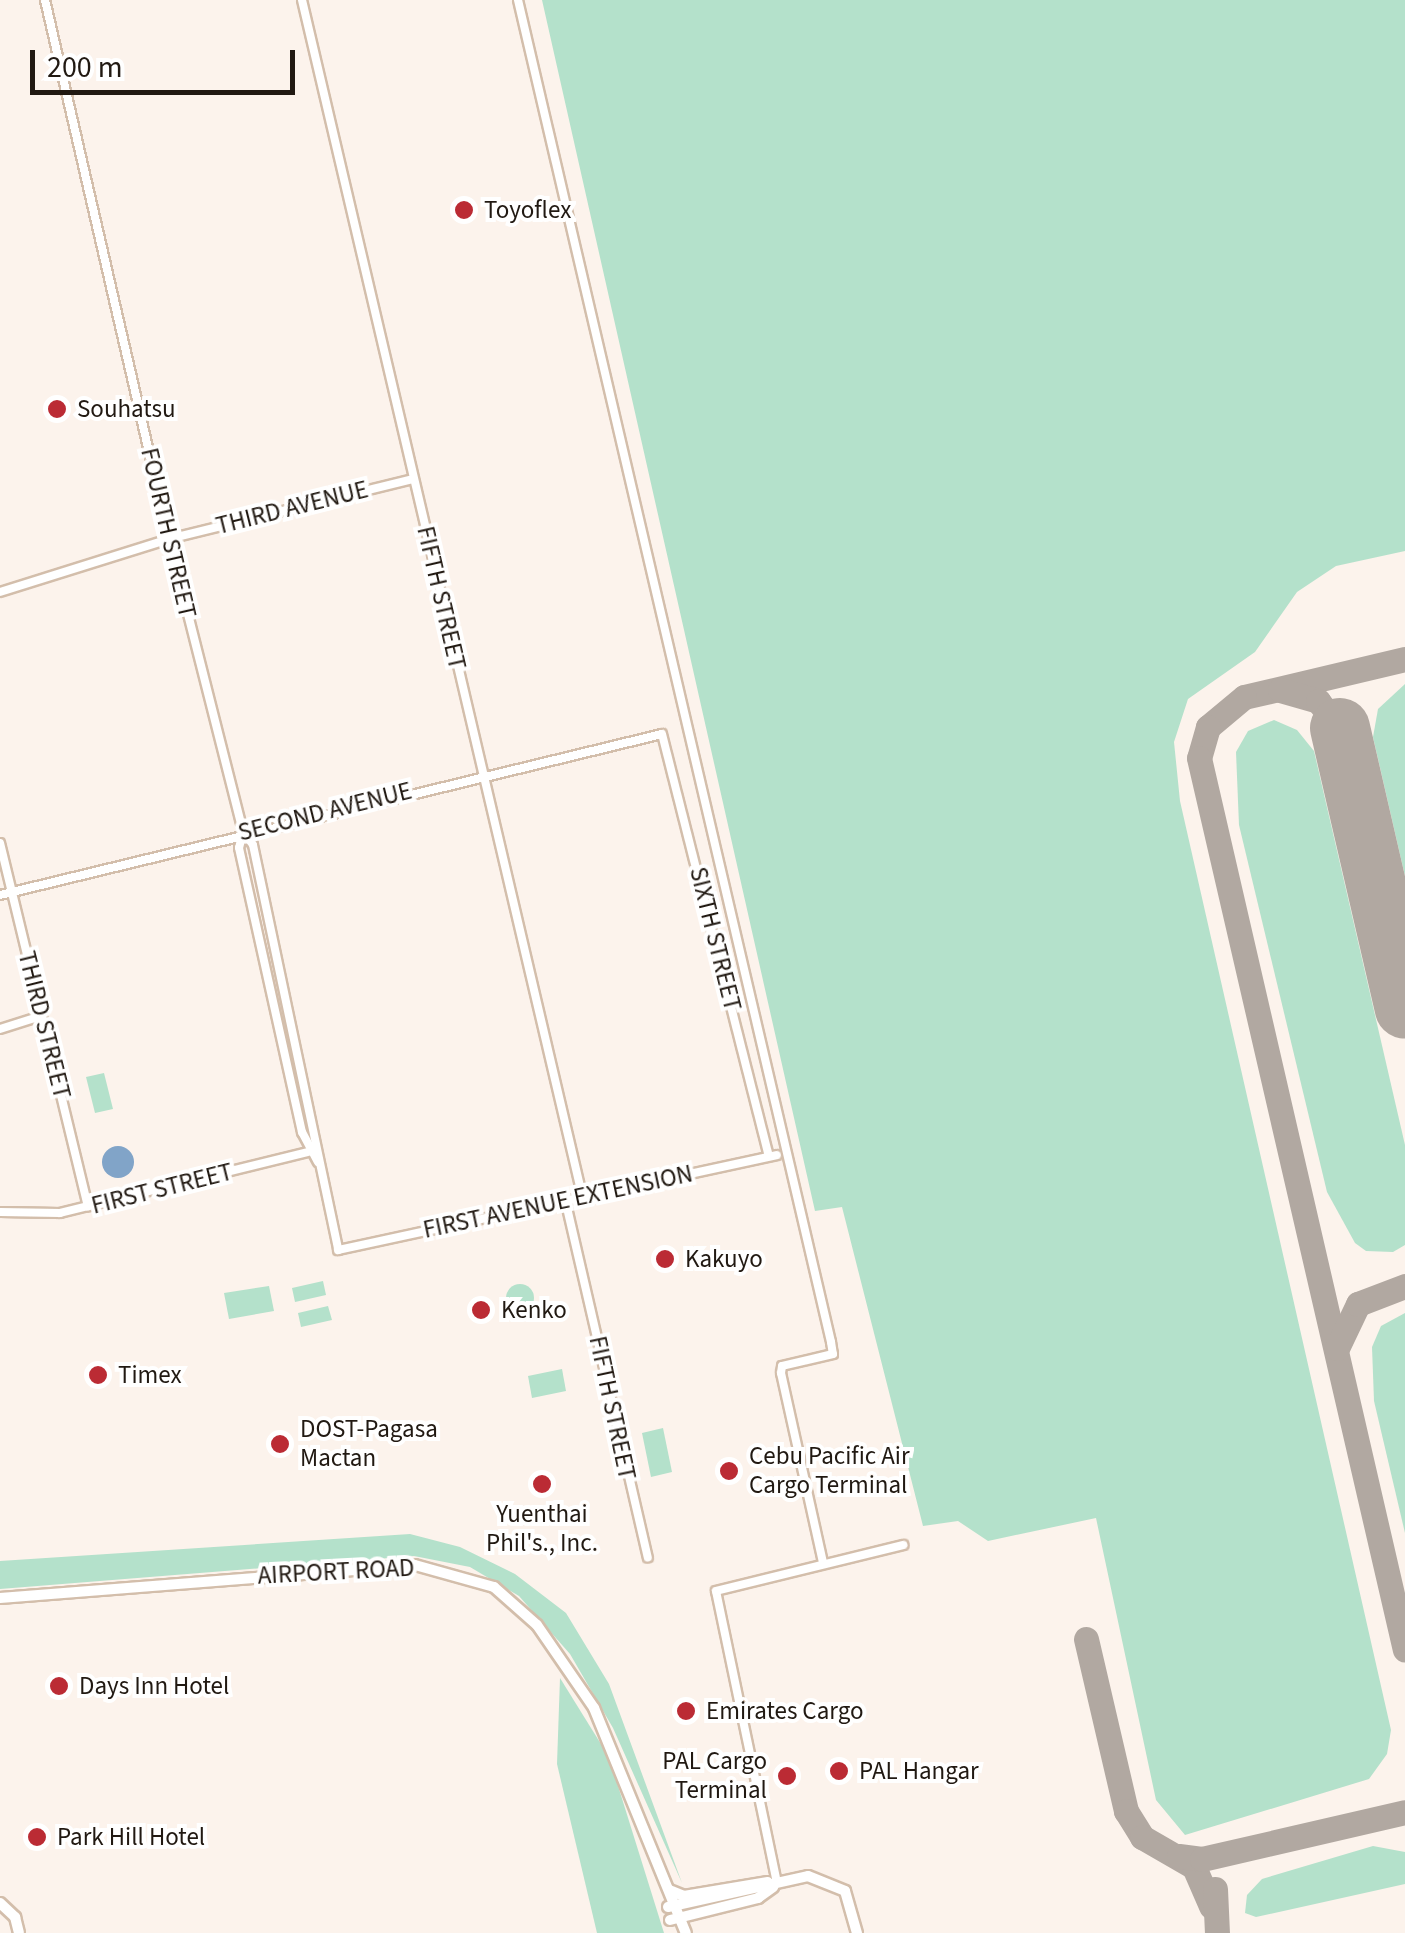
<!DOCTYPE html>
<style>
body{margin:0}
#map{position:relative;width:1405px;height:1933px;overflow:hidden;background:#fcf3ec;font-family:"Source Sans 3",sans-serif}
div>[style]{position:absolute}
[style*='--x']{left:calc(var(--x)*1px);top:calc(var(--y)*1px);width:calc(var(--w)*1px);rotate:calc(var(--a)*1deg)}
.green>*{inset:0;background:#b4e1cb}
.round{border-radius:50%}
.water>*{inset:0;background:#81a4c8}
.taxiway>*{height:25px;margin:-12.5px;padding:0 12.5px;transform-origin:12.5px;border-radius:12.5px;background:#b1a8a1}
.runway>*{height:60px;margin:-30px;padding:0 30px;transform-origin:30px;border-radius:30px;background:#b1a8a1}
.roads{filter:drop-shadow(2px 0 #d3beab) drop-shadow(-2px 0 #d3beab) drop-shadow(0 2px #d3beab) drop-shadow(0 -2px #d3beab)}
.street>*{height:8px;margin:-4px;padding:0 4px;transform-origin:4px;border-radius:4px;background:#fff}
.secondary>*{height:10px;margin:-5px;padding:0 5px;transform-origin:5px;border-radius:5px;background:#fff}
.dots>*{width:28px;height:28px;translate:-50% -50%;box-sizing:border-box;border:5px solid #fff;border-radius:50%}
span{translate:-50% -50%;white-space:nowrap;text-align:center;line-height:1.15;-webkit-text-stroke:8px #fff;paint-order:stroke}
.poi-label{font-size:25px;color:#211912}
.left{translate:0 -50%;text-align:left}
.right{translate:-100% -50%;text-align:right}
.street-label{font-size:25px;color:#211912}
.scale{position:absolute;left:30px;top:50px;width:265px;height:45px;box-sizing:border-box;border:5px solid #211912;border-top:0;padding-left:12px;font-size:30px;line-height:35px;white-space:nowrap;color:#211912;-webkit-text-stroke:8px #fff;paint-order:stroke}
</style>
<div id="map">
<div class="green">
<i style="clip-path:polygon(542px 0,1405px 0,1405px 551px,1336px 566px,1297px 592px,1255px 652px,1188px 699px,1174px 742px,1180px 801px,1391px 1730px,1387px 1754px,1369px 1779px,1185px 1835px,1156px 1800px,1096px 1518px,988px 1541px,958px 1521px,923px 1526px,842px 1207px,815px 1211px)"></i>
<i style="clip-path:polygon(1405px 684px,1405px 876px,1373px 737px,1378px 709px)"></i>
<i style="clip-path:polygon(1274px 720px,1297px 730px,1314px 751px,1405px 1145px,1405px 1245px,1393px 1252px,1366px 1251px,1355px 1243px,1327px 1192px,1239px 825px,1236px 752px,1248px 731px)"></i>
<i style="clip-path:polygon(104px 1073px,113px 1109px,95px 1113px,86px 1077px)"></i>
<i style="clip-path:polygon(323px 1281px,326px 1295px,295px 1302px,292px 1288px)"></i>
<i class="round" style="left:506px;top:1284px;width:28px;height:28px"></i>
<i style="clip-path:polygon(269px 1286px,274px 1311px,229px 1319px,224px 1293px)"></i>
<i style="clip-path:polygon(328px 1306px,332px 1320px,301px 1327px,298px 1313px)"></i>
<i style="clip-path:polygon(1405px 1313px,1405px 1533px,1374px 1401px,1372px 1347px,1381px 1326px)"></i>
<i style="clip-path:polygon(562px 1369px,566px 1391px,532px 1398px,528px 1376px)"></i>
<i style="clip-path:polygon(663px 1428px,672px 1472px,651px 1477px,642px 1433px)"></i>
<i style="clip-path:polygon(410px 1534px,460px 1547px,515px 1574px,566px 1613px,609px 1684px,682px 1883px,613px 1728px,570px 1654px,519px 1596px,470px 1567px,414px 1556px,0 1589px,0 1561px)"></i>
<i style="clip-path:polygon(560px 1678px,609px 1757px,664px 1933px,597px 1933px,557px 1764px)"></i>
<i style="clip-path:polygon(1373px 1846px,1405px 1852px,1405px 1884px,1256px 1917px,1245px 1913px,1247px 1895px,1262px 1879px)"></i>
</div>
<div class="water">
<i class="round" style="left:102px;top:1146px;width:32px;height:32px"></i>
</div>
<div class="taxiway">
<i style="--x:1405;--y:659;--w:165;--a:166.7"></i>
<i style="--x:1244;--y:697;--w:47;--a:140.2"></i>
<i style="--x:1208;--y:727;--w:32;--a:106"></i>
<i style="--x:1199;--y:758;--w:915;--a:77"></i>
<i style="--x:1280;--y:690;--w:40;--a:16"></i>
<i style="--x:1318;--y:701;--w:35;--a:51"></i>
<i style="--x:1337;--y:1348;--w:49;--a:-64.5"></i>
<i style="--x:1358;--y:1304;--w:50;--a:-21"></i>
<i style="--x:1086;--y:1639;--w:177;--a:76.9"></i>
<i style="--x:1126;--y:1811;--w:31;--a:58"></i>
<i style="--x:1142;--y:1837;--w:60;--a:30"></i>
<i style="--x:1194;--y:1867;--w:43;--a:66.4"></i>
<i style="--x:1179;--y:1856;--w:23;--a:7"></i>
<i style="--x:1202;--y:1859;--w:208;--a:-13"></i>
<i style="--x:1215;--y:1889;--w:44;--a:87.4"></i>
</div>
<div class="runway">
<i style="--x:1340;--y:728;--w:288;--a:77"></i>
</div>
<div class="roads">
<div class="street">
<i style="--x:45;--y:0;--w:553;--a:77.04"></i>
<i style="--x:169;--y:539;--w:302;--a:75.8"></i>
<i style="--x:243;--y:832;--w:16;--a:52"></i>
<i style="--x:253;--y:845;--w:414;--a:78.1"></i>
<i style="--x:338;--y:1250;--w:449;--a:-12.2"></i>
<i style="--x:302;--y:0;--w:1227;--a:76.81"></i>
<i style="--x:518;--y:0;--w:1378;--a:76.87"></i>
<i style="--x:831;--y:1342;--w:12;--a:81"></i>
<i style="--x:833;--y:1354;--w:52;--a:166.8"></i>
<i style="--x:782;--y:1366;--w:7;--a:98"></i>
<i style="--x:781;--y:1373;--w:195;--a:77.5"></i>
<i style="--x:0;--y:592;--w:177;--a:-17.4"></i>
<i style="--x:169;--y:539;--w:251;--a:-13.8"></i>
<i style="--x:243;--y:832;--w:16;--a:104"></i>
<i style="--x:239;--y:848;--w:291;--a:77.5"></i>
<i style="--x:302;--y:1132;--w:34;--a:62"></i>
<i style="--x:0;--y:843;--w:374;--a:76.4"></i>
<i style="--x:0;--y:895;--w:681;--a:-13.67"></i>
<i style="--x:662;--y:734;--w:435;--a:75.8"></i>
<i style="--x:0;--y:1029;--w:43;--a:-17.6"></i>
<i style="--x:565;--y:1199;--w:368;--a:77"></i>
<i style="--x:0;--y:1212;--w:60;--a:1"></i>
<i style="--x:60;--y:1213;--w:255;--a:-13.8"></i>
<i style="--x:777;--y:1883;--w:298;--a:-101.8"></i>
<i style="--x:716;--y:1591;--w:193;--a:-13.8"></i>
</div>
<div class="secondary">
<i style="--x:0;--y:1598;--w:416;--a:-4.5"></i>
<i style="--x:415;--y:1565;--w:82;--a:15.6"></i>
<i style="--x:494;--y:1587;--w:57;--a:41.5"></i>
<i style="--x:537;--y:1625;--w:101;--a:55.5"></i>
<i style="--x:594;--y:1708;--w:243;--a:67.8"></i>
<i style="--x:669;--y:1890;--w:16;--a:22"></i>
<i style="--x:684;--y:1896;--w:85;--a:-9.5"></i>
<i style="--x:0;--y:1903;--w:21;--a:43"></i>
<i style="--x:15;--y:1917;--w:16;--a:76"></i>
<i style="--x:668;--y:1907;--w:143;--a:-12.5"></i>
<i style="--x:808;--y:1876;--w:40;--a:22"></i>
<i style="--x:845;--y:1891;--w:44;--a:74.1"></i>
<i style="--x:670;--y:1920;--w:91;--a:-14"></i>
<i style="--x:758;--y:1898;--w:19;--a:-36"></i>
</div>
</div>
<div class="dots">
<i style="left:464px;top:210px;background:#bb2b34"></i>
<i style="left:57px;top:409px;background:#bb2b34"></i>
<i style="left:665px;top:1259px;background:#bb2b34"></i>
<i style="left:481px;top:1310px;background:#bb2b34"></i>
<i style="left:98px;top:1375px;background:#bb2b34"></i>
<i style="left:280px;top:1444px;background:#bb2b34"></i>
<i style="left:729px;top:1471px;background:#bb2b34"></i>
<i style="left:542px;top:1484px;background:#bb2b34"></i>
<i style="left:59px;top:1686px;background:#bb2b34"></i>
<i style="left:686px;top:1711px;background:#bb2b34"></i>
<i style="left:839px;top:1771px;background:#bb2b34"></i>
<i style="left:787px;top:1776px;background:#bb2b34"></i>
<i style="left:37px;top:1837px;background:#bb2b34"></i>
</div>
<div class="poi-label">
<span class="left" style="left:484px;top:210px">Toyoflex</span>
<span class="left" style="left:77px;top:409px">Souhatsu</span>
<span class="left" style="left:685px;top:1259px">Kakuyo</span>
<span class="left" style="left:501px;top:1310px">Kenko</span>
<span class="left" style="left:118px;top:1375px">Timex</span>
<span class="left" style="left:300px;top:1444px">DOST-Pagasa<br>Mactan</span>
<span class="left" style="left:749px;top:1471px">Cebu Pacific Air<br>Cargo Terminal</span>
<span style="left:542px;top:1529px">Yuenthai<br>Phil's., Inc.</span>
<span class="left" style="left:79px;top:1686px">Days Inn Hotel</span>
<span class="left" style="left:706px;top:1711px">Emirates Cargo</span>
<span class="right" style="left:767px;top:1776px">PAL Cargo<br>Terminal</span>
<span class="left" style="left:859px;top:1771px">PAL Hangar</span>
<span class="left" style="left:57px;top:1837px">Park Hill Hotel</span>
</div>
<div class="street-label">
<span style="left:292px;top:508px;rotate:-14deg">THIRD AVENUE</span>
<span style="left:168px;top:533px;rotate:77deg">FOURTH STREET</span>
<span style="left:441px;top:598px;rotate:77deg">FIFTH STREET</span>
<span style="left:325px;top:812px;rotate:-14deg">SECOND AVENUE</span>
<span style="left:715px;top:939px;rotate:76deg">SIXTH STREET</span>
<span style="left:44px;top:1025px;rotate:76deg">THIRD STREET</span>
<span style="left:162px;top:1189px;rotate:-14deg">FIRST STREET</span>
<span style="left:558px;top:1202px;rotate:-12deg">FIRST AVENUE EXTENSION</span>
<span style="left:612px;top:1408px;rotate:78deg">FIFTH STREET</span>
<span style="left:336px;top:1572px;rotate:-3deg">AIRPORT ROAD</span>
</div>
<div class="scale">200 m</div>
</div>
